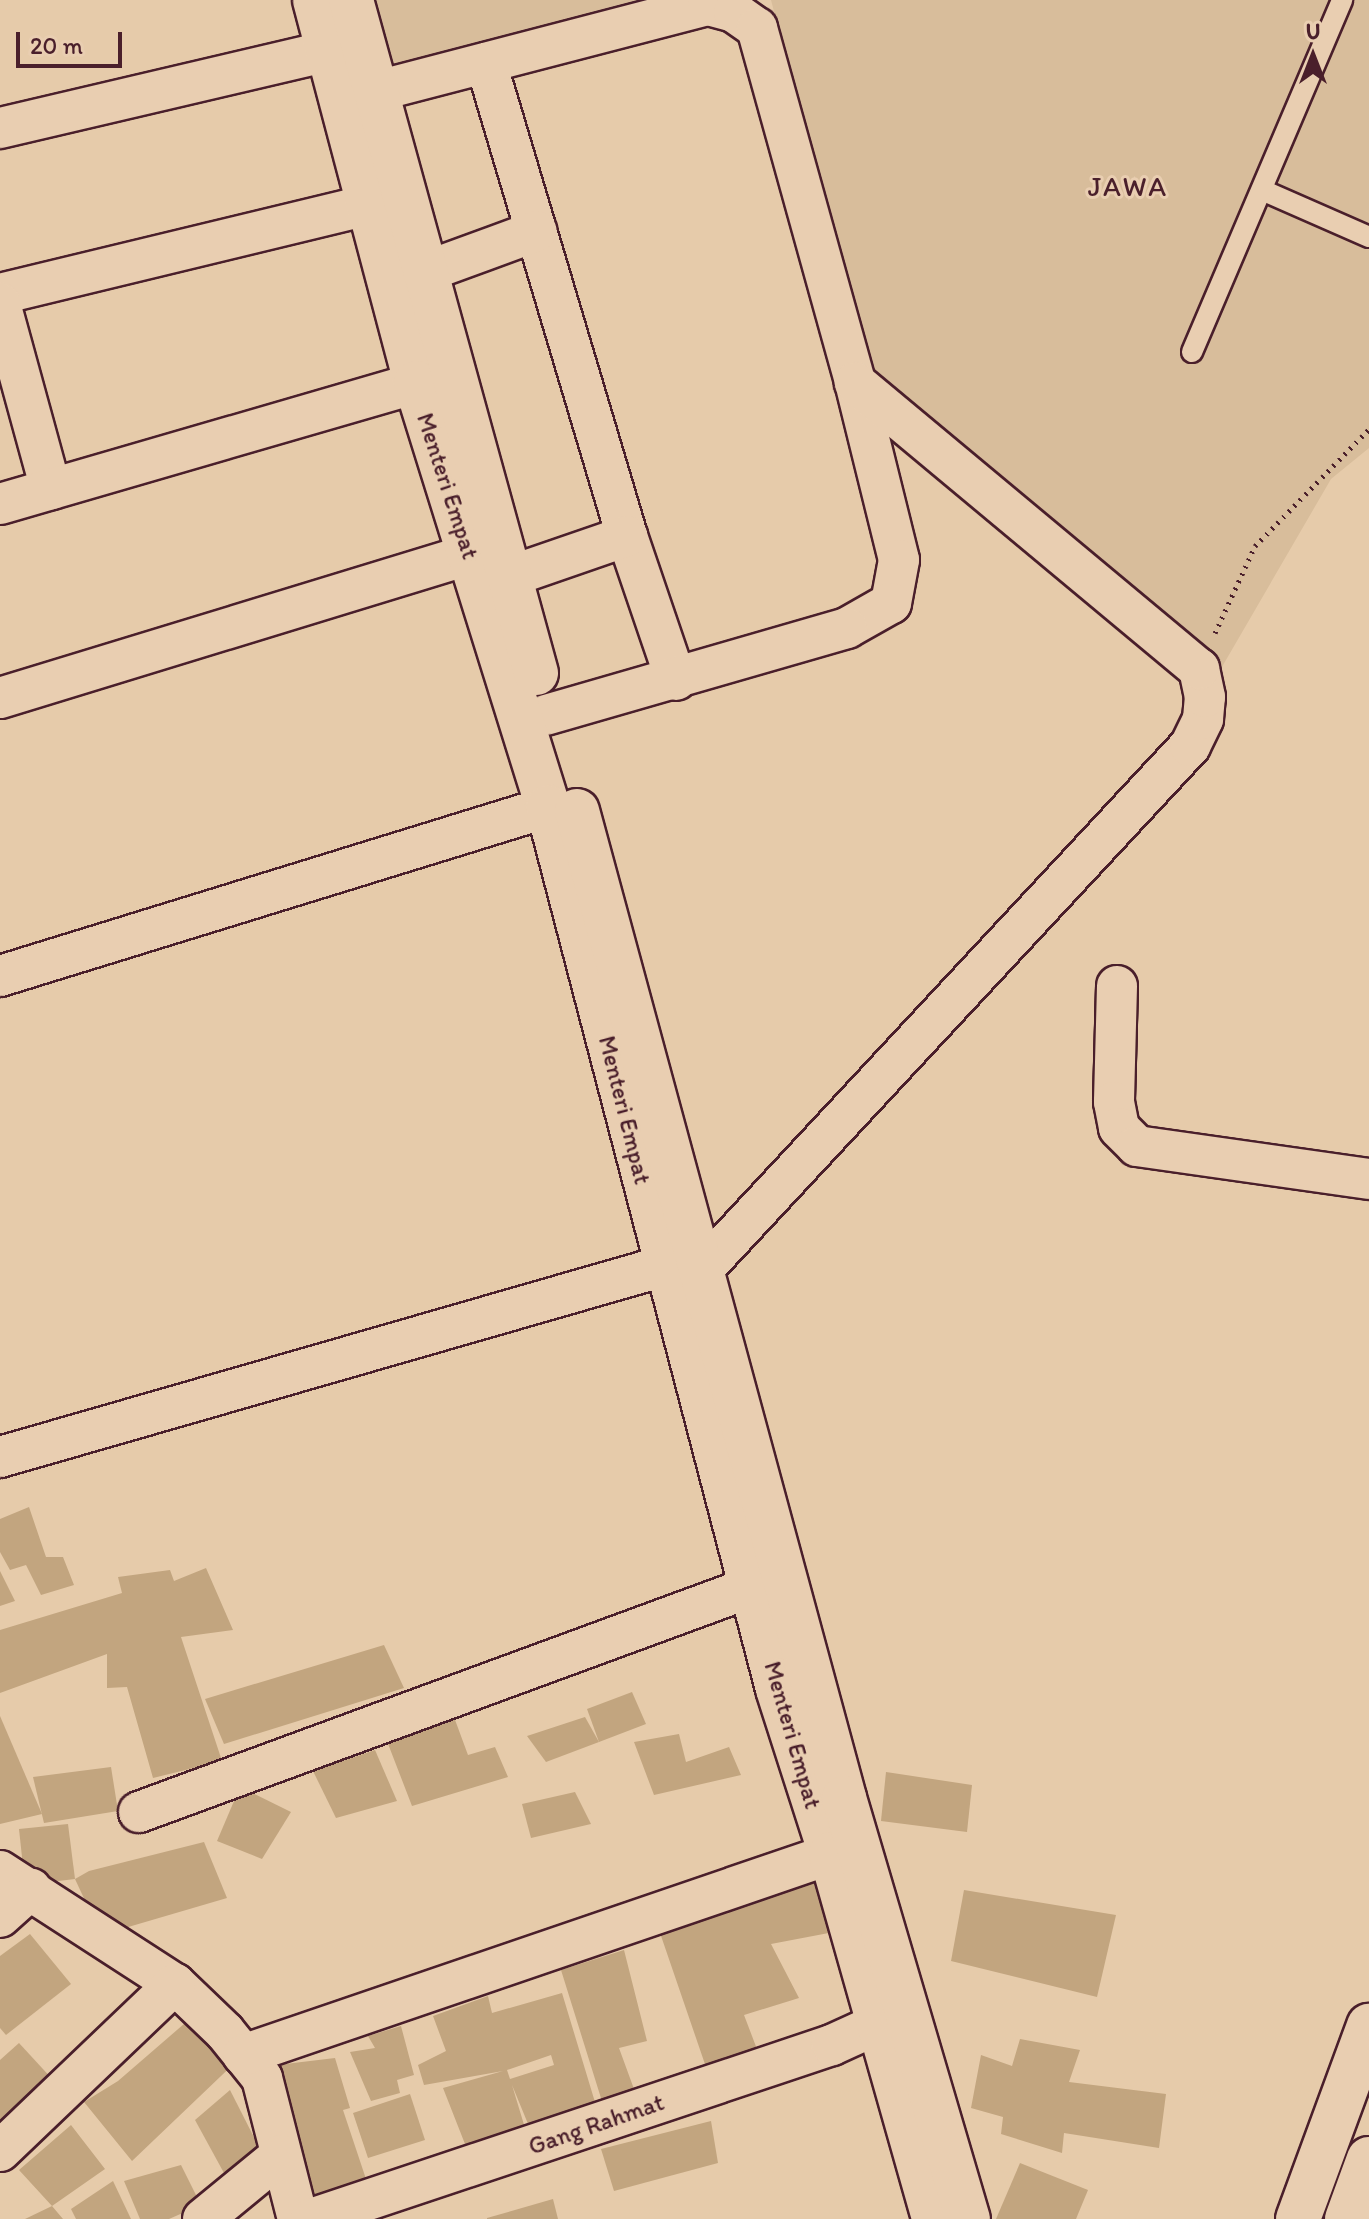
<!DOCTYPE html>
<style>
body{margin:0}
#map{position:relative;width:1369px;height:2219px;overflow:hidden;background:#e6cbaa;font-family:Itim,sans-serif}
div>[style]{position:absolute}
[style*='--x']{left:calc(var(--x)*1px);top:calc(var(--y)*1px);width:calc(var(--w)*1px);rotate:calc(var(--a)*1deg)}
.built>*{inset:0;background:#d8bd9b}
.building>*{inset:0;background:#c2a57f}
.path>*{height:5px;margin-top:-2.5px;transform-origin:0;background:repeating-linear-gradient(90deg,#4a1f2b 0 2px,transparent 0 8px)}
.roads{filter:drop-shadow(2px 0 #4a1f2b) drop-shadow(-2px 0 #4a1f2b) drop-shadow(0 2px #4a1f2b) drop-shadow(0 -2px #4a1f2b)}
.lane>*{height:20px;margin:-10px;padding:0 10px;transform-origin:10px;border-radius:10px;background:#e9ceb1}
.street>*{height:40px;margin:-20px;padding:0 20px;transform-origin:20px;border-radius:20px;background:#e9ceb1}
.secondary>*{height:44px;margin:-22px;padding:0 22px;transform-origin:22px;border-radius:22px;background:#e9ceb1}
.highway>*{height:44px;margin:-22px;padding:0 22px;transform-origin:22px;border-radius:22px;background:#e9ceb1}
span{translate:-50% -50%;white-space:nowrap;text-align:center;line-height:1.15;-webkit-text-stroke:6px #e9ceb1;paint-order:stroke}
.street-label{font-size:24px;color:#4a1f2b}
.quarter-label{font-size:28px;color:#4a1f2b;letter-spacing:2px}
.north{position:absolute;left:1273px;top:16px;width:80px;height:80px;-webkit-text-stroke:6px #e9ceb1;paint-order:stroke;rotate:0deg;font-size:22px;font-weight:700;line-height:32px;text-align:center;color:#4a1f2b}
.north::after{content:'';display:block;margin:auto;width:28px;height:36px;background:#4a1f2b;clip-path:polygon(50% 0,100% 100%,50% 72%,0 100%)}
.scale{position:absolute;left:16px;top:32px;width:106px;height:36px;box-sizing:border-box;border:4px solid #4a1f2b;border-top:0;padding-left:10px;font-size:24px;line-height:28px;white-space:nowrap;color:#4a1f2b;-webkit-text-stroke:6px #e9ceb1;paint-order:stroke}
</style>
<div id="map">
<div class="built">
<i style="clip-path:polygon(371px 0,649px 0,389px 65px)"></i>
<i style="clip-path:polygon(771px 0,1369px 0,1369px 448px,1331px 479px,1219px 672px,866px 366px)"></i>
</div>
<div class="building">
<i style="clip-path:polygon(29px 1507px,46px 1557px,63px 1557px,74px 1585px,41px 1595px,26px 1565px,10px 1570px,0 1552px,0 1519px)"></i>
<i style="clip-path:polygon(206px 1568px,233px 1630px,181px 1637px,222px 1761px,153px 1778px,127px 1687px,107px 1688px,107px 1654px,0 1693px,0 1630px,122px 1593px,118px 1577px,170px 1570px,174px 1581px)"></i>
<i style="clip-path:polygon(0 1571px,15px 1601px,0 1606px)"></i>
<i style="clip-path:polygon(384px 1645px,404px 1688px,224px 1744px,205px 1699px)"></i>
<i style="clip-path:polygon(632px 1692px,646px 1724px,599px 1742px,587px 1709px)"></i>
<i style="clip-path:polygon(451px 1709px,468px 1755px,495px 1747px,508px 1777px,412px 1806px,385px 1736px)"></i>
<i style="clip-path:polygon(0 1716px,42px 1814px,0 1824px)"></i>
<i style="clip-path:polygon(585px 1717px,599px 1742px,546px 1762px,527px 1736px)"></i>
<i style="clip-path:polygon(679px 1734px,686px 1762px,729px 1747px,741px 1775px,654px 1795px,634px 1742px)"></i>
<i style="clip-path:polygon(375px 1750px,397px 1801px,336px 1818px,313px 1771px)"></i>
<i style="clip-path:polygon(111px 1767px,118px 1811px,44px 1823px,33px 1777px)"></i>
<i style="clip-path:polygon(886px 1772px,972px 1785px,967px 1832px,881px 1821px)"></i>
<i style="clip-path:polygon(240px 1787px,291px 1812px,262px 1859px,217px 1841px)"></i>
<i style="clip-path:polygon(575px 1792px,591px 1824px,531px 1838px,522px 1804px)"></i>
<i style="clip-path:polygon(68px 1824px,75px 1879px,25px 1885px,19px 1829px)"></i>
<i style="clip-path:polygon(204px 1842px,227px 1898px,101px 1935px,75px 1879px,89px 1871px)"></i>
<i style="clip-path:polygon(815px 1877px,834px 1932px,771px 1944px,799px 1998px,744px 2015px,760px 2057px,708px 2073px,659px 1930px)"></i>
<i style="clip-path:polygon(964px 1890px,1116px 1915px,1097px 1997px,951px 1961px)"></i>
<i style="clip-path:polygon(30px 1934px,71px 1984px,6px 2035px,0 2028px,0 1956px)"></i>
<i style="clip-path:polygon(624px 1950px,647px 2041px,619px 2048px,638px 2100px,605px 2111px,561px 1970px)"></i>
<i style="clip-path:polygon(evenodd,562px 1993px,601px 2122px,533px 2136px,512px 2085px,525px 2128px,465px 2144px,443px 2088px,503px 2071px,424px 2085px,418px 2065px,446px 2051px,433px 2016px,488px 1996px,492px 2013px,562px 1993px,551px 2055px,554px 2065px,510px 2079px,507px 2070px,551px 2055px)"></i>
<i style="clip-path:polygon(192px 2017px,243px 2055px,132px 2161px,84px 2102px,118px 2081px)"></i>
<i style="clip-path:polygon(401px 2026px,414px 2075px,397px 2080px,400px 2093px,371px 2101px,350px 2052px,375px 2048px,368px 2036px)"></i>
<i style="clip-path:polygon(1020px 2039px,1080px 2050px,1069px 2082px,1166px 2094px,1159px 2148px,1064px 2133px,1062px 2153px,1001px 2134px,1003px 2117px,971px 2108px,981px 2055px,1012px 2066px)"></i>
<i style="clip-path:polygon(19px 2043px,54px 2081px,0 2132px,0 2060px)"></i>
<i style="clip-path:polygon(335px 2058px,350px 2108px,343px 2110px,369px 2188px,313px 2198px,277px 2065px)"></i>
<i style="clip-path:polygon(230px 2090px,264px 2157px,230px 2184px,195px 2120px)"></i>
<i style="clip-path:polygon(410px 2094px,425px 2140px,368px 2158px,353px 2113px)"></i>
<i style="clip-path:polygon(711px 2121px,718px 2163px,614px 2191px,601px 2149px)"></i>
<i style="clip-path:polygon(71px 2125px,105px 2169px,52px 2206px,63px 2219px,25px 2219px,52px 2206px,19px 2170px)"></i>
<i style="clip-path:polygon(1020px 2163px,1088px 2190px,1076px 2219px,996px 2219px)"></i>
<i style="clip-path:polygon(181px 2165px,201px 2205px,169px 2219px,140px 2219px,124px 2181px)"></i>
<i style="clip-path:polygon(113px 2181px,131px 2219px,76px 2219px,71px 2209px)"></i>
<i style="clip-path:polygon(553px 2199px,558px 2219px,487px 2219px,487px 2218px)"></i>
</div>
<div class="path">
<i style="--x:1215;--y:633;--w:96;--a:-65.3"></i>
<i style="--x:1255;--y:546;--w:163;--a:-45.7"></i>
</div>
<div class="roads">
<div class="lane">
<i style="--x:1262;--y:190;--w:117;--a:23.7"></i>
<i style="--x:1192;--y:352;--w:383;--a:-66.9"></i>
</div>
<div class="street">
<i style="--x:486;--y:63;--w:494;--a:73.4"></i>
<i style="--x:627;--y:536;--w:152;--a:71.2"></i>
<i style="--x:373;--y:92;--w:346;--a:-14.6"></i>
<i style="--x:708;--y:5;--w:27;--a:15"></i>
<i style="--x:734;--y:12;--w:28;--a:35"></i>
<i style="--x:757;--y:28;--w:367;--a:74.5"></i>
<i style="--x:855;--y:382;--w:183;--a:76.1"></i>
<i style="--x:899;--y:560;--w:44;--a:100.5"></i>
<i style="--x:891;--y:603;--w:51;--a:150.4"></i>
<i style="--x:847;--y:628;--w:313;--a:163.9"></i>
<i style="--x:0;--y:128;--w:371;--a:-13.2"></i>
<i style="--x:422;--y:273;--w:122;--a:-20.1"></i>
<i style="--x:0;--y:294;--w:375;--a:-13.6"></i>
<i style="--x:0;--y:303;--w:193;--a:74.7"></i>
<i style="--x:0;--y:504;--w:433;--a:-16.2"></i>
<i style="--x:511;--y:576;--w:123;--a:-19"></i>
<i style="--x:0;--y:698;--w:492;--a:-17"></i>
<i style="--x:0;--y:976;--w:573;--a:-17.14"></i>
<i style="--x:1117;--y:986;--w:116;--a:91.5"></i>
<i style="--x:1114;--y:1102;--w:26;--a:79"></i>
<i style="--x:1119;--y:1128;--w:25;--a:45"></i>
<i style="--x:1137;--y:1146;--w:234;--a:8.1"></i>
<i style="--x:704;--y:1268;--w:713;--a:-47.05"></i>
<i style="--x:1190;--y:746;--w:30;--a:-64"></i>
<i style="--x:1203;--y:719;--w:22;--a:-85"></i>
<i style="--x:1205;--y:697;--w:29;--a:-102"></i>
<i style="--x:1199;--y:669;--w:448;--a:-140.2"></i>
<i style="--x:0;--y:1457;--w:691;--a:-16.05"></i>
<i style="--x:139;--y:1812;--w:655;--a:-20.18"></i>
<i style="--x:0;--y:1871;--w:208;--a:32.9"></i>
<i style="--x:175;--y:1984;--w:69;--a:43.8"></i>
<i style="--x:225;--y:2032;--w:59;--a:51.2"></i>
<i style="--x:262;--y:2078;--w:146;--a:75.7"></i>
<i style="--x:0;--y:1917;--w:42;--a:-42.1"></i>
<i style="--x:243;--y:2055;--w:621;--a:-18.87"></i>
<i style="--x:0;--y:2151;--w:242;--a:-43.7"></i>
<i style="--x:203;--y:2219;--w:101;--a:-39.4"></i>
<i style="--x:311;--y:2219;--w:549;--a:-18.47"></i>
<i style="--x:832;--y:2045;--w:51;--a:-24.5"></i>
</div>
<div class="secondary">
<i style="--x:315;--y:0;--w:396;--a:75.2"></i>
<i style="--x:416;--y:383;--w:444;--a:72.7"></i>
<i style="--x:548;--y:807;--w:911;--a:75.38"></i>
<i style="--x:778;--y:1689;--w:173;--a:72.2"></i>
<i style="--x:831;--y:1854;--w:379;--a:74.2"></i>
<i style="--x:351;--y:0;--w:698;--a:74.63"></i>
<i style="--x:577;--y:811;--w:1022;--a:74.86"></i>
<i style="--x:844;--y:1798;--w:439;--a:73.6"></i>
</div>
<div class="highway">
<i style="--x:1298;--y:2219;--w:206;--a:-69.8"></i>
<i style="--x:1347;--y:2219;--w:64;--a:-69.9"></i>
</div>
</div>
<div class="street-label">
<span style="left:448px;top:486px;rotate:72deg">Menteri Empat</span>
<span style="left:625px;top:1110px;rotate:76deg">Menteri Empat</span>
<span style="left:793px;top:1735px;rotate:74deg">Menteri Empat</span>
<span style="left:596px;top:2124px;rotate:-19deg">Gang Rahmat</span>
</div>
<div class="quarter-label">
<span style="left:1128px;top:186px">JAWA</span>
</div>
<div class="north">U</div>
<div class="scale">20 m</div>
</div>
